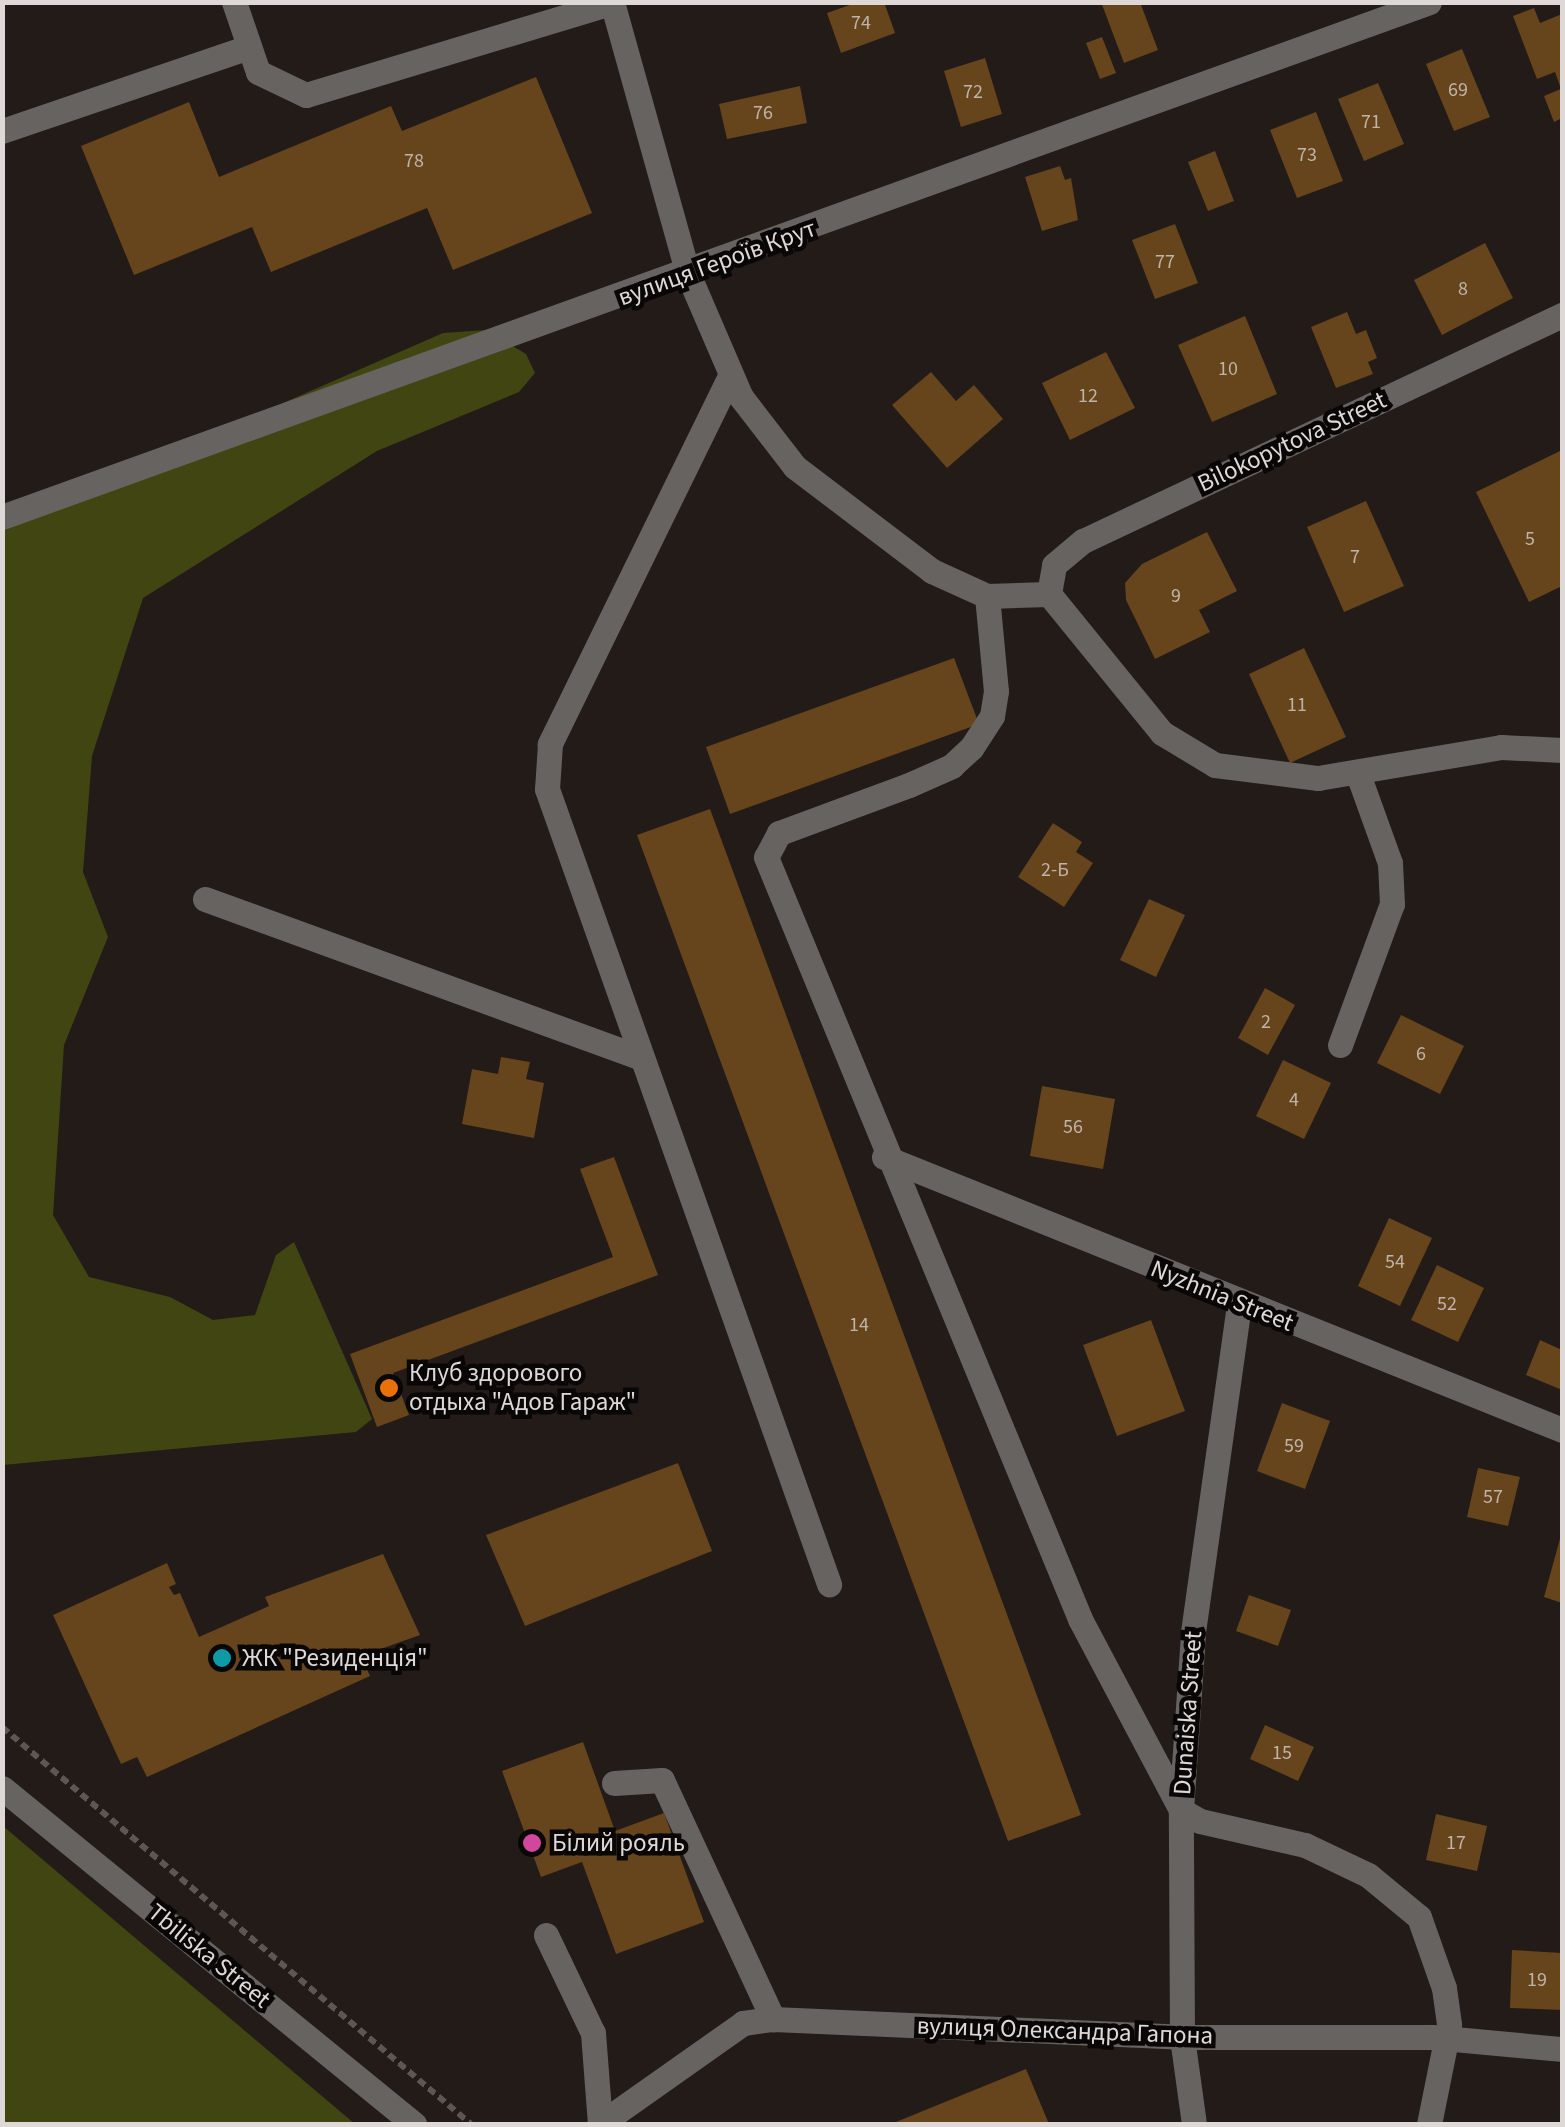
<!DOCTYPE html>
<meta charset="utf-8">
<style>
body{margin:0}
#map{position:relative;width:1565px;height:2127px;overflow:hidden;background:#221b18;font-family:"Source Sans 3",sans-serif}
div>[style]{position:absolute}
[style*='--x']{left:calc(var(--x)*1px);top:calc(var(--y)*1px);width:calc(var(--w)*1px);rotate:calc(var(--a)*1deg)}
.forest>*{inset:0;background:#404512}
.building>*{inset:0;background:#66441c}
.path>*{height:6px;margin-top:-3px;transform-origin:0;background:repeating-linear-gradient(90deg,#5d5653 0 8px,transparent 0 13px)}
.minor>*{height:25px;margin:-12.5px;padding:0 12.5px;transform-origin:12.5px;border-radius:12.5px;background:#666361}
.dots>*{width:28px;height:28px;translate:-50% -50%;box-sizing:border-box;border:5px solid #090706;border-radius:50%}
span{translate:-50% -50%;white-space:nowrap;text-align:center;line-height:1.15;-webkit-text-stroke:9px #090706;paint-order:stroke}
.number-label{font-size:20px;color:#c0b4a8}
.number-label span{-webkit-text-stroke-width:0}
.street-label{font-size:25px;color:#ded9d7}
.poi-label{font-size:25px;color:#ded9d7}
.left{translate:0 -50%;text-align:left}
.frame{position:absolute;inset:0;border:5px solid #ded9d7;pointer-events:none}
</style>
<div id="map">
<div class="forest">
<i style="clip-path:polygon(486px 330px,526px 354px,535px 373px,519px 392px,377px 451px,143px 598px,92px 756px,83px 872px,108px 937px,64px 1045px,53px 1215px,89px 1277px,170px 1297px,213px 1320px,255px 1315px,276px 1255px,294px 1242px,372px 1419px,356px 1432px,3px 1465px,2px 526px,443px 333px)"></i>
<i style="clip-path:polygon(2px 1826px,3px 1826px,355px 2124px,3px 2124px)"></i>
</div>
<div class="building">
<i style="clip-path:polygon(858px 2px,884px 2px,895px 33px,841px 53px,827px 13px)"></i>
<i style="clip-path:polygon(1101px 2px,1140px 2px,1158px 50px,1124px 63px)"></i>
<i style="clip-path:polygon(1534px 8px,1540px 23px,1562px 14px,1562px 118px,1554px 122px,1544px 96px,1561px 89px,1555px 72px,1537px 79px,1513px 16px)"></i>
<i style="clip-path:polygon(1102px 37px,1116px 73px,1100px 79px,1086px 43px)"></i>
<i style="clip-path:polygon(1462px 49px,1490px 117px,1454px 131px,1426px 64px)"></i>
<i style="clip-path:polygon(985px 58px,1002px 114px,961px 127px,944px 71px)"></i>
<i style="clip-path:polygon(536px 77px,592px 213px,453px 270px,427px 208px,271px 272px,252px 227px,134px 275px,81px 146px,189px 102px,219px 177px,391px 106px,402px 131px)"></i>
<i style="clip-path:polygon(1378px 83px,1404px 144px,1364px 161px,1338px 99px)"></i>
<i style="clip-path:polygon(800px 86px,807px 123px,727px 139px,719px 104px)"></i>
<i style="clip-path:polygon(1316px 112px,1343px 181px,1297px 198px,1270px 130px)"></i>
<i style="clip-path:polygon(1215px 151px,1234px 201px,1208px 211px,1188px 162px)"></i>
<i style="clip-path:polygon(1060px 166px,1065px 180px,1071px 178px,1078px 220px,1042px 231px,1025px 177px)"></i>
<i style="clip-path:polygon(1175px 224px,1198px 283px,1155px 299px,1132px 240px)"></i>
<i style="clip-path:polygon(1485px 243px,1513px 298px,1442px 335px,1414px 280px)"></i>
<i style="clip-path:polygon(1347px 312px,1356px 334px,1366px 330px,1377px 358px,1368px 362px,1373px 374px,1336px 388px,1311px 327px)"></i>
<i style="clip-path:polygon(1245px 316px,1277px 394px,1212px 422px,1178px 345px)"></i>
<i style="clip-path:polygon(1106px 352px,1135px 408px,1070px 440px,1042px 383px)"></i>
<i style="clip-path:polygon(931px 372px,956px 401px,974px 385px,1003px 419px,947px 468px,892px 405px)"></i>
<i style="clip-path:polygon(1562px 450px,1562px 586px,1529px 602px,1476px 492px)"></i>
<i style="clip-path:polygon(1366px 501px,1404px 586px,1344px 612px,1307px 527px)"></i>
<i style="clip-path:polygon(1207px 532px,1237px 591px,1199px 610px,1210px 632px,1155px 659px,1126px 600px,1125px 583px,1142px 564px)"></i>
<i style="clip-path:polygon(1304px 648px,1346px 737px,1290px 763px,1249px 674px)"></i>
<i style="clip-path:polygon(954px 658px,979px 724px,730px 814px,706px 747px)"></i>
<i style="clip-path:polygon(710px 809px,1081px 1815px,1008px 1841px,637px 835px)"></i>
<i style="clip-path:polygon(1053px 823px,1082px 842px,1076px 852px,1093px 863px,1064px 907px,1018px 877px)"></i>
<i style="clip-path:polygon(1149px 899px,1185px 915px,1156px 977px,1120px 960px)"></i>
<i style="clip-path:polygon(1265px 988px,1295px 1005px,1268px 1055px,1238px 1038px)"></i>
<i style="clip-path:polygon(1401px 1015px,1464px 1046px,1440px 1094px,1377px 1063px)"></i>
<i style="clip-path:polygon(501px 1057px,530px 1062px,526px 1079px,544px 1083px,534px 1138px,462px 1124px,472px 1069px,498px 1074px)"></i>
<i style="clip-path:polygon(1283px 1060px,1331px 1083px,1304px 1139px,1256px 1116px)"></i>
<i style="clip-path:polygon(1042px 1086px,1115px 1099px,1103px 1169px,1030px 1156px)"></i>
<i style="clip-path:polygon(614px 1157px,658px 1275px,393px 1373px,409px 1415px,377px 1427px,350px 1354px,613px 1257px,580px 1169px)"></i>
<i style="clip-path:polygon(1389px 1218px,1432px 1238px,1400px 1306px,1358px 1286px)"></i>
<i style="clip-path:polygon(1437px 1265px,1484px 1288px,1458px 1342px,1411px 1320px)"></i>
<i style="clip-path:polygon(1151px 1320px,1185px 1411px,1117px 1436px,1083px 1345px)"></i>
<i style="clip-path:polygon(1540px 1340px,1562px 1350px,1562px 1390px,1526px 1375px)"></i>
<i style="clip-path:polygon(1282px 1403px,1330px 1421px,1305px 1489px,1257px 1471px)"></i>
<i style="clip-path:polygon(678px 1463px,712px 1551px,525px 1626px,486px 1535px)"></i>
<i style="clip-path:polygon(1478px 1468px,1520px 1477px,1508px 1526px,1467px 1517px)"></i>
<i style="clip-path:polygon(1561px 1535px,1562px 1535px,1562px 1603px,1544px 1597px)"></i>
<i style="clip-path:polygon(383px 1554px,420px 1635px,361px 1656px,370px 1676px,147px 1777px,137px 1757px,121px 1764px,53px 1615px,167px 1563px,176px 1584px,169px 1587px,174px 1595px,180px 1593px,199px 1637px,269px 1606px,265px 1597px)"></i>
<i style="clip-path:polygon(1249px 1595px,1291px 1610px,1278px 1646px,1236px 1631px)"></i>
<i style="clip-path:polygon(1265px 1725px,1314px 1747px,1298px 1781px,1250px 1759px)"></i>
<i style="clip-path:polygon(583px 1742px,615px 1831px,664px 1813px,704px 1922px,616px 1954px,582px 1862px,541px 1877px,502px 1771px)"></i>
<i style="clip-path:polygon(1436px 1814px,1487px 1826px,1477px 1871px,1426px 1860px)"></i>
<i style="clip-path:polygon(1512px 1950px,1562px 1953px,1562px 2010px,1510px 2008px)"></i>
<i style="clip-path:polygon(1026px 2069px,1049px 2124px,891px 2124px)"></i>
</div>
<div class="path">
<i style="--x:2;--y:1727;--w:614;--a:40.25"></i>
</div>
<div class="minor">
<i style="--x:234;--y:2;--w:74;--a:71.1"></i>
<i style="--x:258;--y:72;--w:53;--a:25.6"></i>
<i style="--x:306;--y:95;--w:318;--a:-16.8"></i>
<i style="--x:612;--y:2;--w:282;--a:74.4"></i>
<i style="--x:688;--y:274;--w:134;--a:66.7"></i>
<i style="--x:741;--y:397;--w:88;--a:52.4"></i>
<i style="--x:795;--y:467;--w:172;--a:37.2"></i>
<i style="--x:932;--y:571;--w:60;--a:24.4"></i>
<i style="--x:987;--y:596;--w:62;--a:-1.8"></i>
<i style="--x:2;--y:131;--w:261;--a:-18.8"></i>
<i style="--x:730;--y:376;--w:410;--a:116.1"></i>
<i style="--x:550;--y:744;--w:45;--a:93.8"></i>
<i style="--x:547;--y:789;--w:844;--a:70.47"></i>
<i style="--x:2;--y:517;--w:1517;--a:-19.84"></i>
<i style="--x:1049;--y:594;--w:29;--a:-80"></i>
<i style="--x:1054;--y:565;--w:38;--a:-40"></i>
<i style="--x:1083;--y:541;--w:530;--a:-25.26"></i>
<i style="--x:1049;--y:594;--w:179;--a:50.9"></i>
<i style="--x:1162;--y:733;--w:62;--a:31.1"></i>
<i style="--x:1215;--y:765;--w:104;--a:7.2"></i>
<i style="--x:1318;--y:778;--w:186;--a:-9.6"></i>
<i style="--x:1501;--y:747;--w:61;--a:2.8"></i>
<i style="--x:987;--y:596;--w:95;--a:84.6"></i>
<i style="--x:996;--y:691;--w:25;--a:99"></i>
<i style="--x:992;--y:716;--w:38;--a:123"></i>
<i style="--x:971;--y:748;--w:26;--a:137"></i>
<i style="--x:952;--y:766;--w:47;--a:156.2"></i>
<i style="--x:909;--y:785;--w:139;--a:159.7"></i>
<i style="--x:779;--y:833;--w:27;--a:118"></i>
<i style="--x:766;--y:857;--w:824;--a:67.6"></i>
<i style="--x:1080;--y:1619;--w:216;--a:62.1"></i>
<i style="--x:1181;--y:1810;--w:22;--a:30"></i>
<i style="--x:1200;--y:1821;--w:108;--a:12.9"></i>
<i style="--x:1305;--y:1845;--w:70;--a:25.5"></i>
<i style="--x:1368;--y:1875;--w:66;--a:39.5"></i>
<i style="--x:1419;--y:1917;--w:75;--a:70.6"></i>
<i style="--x:1444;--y:1988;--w:37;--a:82"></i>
<i style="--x:1449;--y:2025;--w:101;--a:101.4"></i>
<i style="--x:205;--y:899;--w:464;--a:20"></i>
<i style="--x:1340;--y:1045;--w:150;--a:-69.8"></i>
<i style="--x:1392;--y:904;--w:41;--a:-92.8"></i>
<i style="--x:1390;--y:863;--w:95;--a:-109.8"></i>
<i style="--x:884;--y:1157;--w:731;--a:21.93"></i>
<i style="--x:614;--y:1783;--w:48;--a:-3.6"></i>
<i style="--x:662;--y:1780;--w:264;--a:65.1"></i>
<i style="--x:2;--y:1788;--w:532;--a:39.2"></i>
<i style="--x:546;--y:1935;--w:109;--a:64.4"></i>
<i style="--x:593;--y:2033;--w:91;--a:85.6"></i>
<i style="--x:600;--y:2124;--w:175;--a:-35.2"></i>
<i style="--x:743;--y:2023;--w:30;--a:-8"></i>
<i style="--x:773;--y:2019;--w:409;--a:2.5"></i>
<i style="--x:1182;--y:2037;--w:250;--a:0"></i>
<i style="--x:1432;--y:2037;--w:131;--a:5.3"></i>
<i style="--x:1194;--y:2124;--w:88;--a:-97.9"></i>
<i style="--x:1182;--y:2037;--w:227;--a:-90.3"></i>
<i style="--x:1181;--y:1810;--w:178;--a:-86.1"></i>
<i style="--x:1193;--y:1632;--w:331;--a:-82"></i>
</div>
<div class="dots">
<i style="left:389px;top:1388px;background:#e8710a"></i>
<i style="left:222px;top:1658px;background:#0f9aa8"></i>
<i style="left:532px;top:1843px;background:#d1479c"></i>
</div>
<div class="number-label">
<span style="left:861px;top:23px">74</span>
<span style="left:1458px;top:90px">69</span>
<span style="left:973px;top:92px">72</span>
<span style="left:763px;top:113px">76</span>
<span style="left:1371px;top:122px">71</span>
<span style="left:1307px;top:155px">73</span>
<span style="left:414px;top:161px">78</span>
<span style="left:1165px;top:262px">77</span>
<span style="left:1463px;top:289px">8</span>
<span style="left:1228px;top:369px">10</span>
<span style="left:1088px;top:396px">12</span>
<span style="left:1530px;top:539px">5</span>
<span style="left:1355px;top:557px">7</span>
<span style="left:1176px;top:596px">9</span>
<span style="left:1297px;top:705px">11</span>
<span style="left:1055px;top:870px">2-Б</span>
<span style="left:1266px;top:1022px">2</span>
<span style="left:1421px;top:1054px">6</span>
<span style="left:1294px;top:1100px">4</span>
<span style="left:1073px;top:1127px">56</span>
<span style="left:1395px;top:1262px">54</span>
<span style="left:1447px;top:1304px">52</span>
<span style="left:859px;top:1325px">14</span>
<span style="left:1294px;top:1446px">59</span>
<span style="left:1493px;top:1497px">57</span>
<span style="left:1282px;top:1753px">15</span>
<span style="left:1456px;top:1843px">17</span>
<span style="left:1537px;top:1980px">19</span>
</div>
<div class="street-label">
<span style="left:717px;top:263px;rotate:-20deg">вулиця Героїв Крут</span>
<span style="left:1292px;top:442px;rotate:-25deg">Bilokopytova Street</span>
<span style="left:1222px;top:1296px;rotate:22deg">Nyzhnia Street</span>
<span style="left:1188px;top:1713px;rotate:-86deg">Dunaiska Street</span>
<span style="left:209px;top:1956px;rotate:39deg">Tbiliska Street</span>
<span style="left:1065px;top:2031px;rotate:2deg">вулиця Олександра Гапона</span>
</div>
<div class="poi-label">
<span class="left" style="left:409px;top:1388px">Клуб здорового<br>отдыха "Адов Гараж"</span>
<span class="left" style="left:242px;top:1658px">ЖК "Резиденція"</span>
<span class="left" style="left:552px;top:1843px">Білий рояль</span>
</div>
<div class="frame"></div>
</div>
